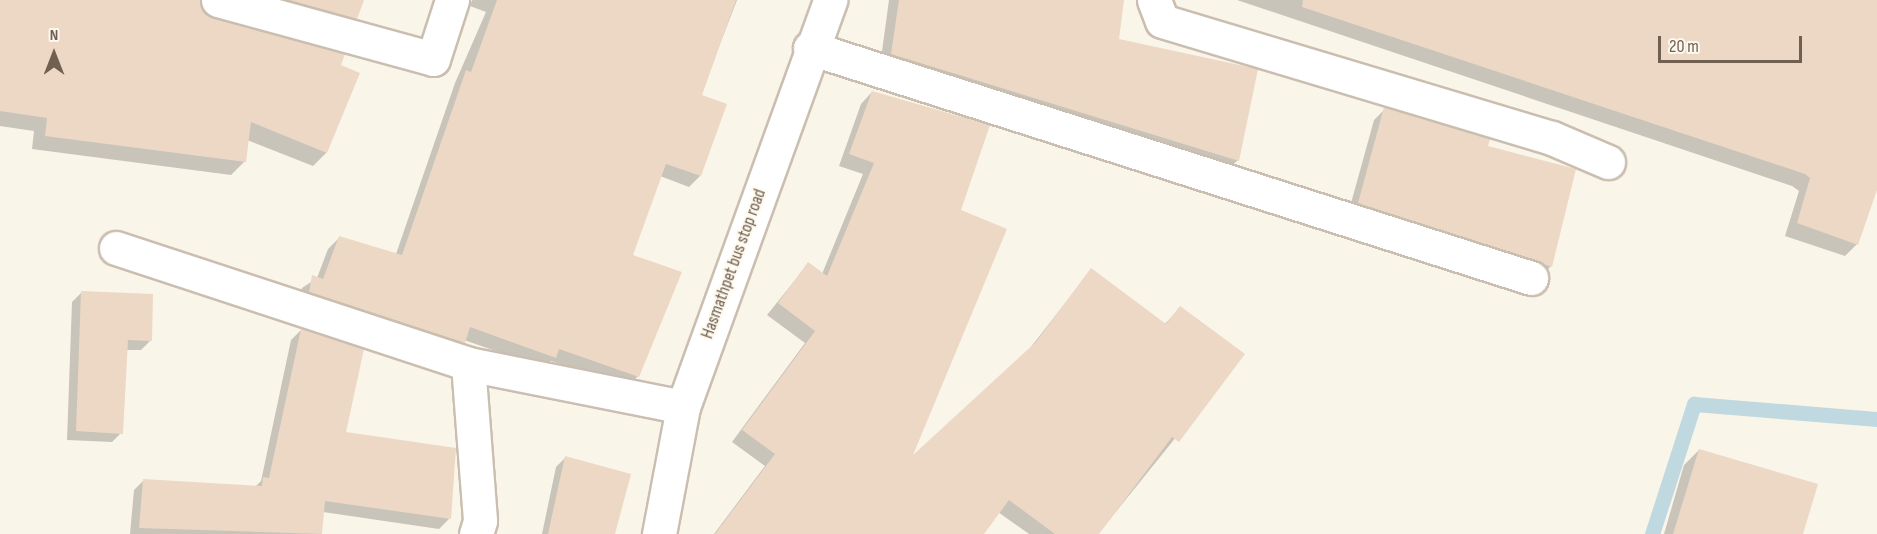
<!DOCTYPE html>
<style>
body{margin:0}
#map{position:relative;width:1877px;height:534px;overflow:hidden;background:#faf5e9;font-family:"Sofia Sans Condensed",sans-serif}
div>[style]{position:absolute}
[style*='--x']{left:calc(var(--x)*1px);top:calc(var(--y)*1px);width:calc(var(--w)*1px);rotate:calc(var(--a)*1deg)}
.shadow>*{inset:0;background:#0003}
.stream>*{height:15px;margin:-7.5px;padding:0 7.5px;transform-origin:7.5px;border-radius:7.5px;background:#c0d9e1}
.building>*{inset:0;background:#ecd8c4}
.roads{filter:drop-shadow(2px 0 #cabeb0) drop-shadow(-2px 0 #cabeb0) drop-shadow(0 2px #cabeb0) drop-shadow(0 -2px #cabeb0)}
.minor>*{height:33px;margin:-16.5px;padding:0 16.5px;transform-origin:16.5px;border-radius:16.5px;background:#fff}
span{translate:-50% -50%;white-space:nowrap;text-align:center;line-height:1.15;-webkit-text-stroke:4.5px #fdf9ef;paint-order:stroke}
.street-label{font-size:18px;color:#715f50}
.north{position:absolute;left:24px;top:24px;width:60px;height:60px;-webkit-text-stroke:4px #fdf9ef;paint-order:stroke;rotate:0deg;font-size:16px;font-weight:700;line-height:24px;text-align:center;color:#715f50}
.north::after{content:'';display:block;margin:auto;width:21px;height:27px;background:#715f50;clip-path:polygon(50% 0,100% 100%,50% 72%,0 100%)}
.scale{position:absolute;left:1658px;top:36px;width:144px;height:27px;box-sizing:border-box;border:3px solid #715f50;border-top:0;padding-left:8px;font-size:18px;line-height:21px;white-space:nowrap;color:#715f50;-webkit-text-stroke:4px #fdf9ef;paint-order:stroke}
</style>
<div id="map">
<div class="shadow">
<i style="clip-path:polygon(0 0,199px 0,212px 19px,339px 66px,326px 153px,313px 166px,247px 140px,245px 161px,231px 175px,32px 149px,34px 131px,0 126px)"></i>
<i style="clip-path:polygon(228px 0,363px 0,343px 32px)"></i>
<i style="clip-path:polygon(472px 0,737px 0,700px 96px,700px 176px,689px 187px,660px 176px,631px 256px,638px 376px,627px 387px,551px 361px,544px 368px,464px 340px,452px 353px,298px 303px,302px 288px,317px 278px,328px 249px,339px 238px,396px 254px,455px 83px,486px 12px,470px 6px)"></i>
<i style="clip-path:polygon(889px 0,1122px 0,1117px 40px,1238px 160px,1226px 171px,880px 66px)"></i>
<i style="clip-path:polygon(1237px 0,1877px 0,1877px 185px,1857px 244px,1845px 256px,1785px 236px,1799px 191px,1792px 186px)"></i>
<i style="clip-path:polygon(872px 92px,959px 211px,909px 461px,1027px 352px,1091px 270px,1164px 325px,1180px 308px,1243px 354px,1098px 534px,1029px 534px,998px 512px,982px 534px,714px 534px,765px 466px,732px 442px,805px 343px,767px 315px,808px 264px,822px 274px,863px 174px,839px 166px,861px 104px)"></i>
<i style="clip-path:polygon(1385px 109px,1486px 147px,1551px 266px,1540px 277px,1348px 214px,1374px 120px)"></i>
<i style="clip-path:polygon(81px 293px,150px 341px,141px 350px,126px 350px,121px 433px,112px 442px,67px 440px,72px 302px)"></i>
<i style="clip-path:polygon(301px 330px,345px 433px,449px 519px,439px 529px,323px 512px,321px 534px,130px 534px,134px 490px,144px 480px,255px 487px,261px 481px,291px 340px)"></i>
<i style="clip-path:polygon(1699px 450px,1801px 534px,1664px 534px,1684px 465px)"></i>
<i style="clip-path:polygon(565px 458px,609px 534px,542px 534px,556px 467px)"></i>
</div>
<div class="stream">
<i style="--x:1652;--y:534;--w:137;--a:-72.1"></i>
<i style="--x:1694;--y:404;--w:184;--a:4.7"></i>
</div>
<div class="building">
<i style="clip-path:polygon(0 0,200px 0,212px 18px,345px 54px,341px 65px,360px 73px,327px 153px,251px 122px,246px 162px,45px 136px,47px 118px,0 111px)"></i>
<i style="clip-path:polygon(289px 0,364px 0,357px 19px)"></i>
<i style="clip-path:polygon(497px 0,736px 0,702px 95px,727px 104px,701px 176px,666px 164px,633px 255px,682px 272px,639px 377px,559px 349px,556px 358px,470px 327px,465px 343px,309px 292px,312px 275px,323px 279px,339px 236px,402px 255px,466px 70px,471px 72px)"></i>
<i style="clip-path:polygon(899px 0,1124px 0,1119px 39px,1258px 69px,1239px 161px,891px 54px)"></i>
<i style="clip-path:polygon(1303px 0,1877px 0,1877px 190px,1858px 245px,1797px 223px,1810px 178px,1805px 174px,1302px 7px)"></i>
<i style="clip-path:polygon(872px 91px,990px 125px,961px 210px,1007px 229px,913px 455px,1036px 342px,1091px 268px,1166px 324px,1180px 306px,1245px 354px,1179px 442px,1172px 437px,1099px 534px,1055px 534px,1009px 500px,984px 534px,715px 534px,775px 454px,742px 430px,815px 331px,778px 303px,808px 262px,827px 276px,874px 163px,849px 154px)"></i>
<i style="clip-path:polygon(1384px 107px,1490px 139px,1488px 146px,1576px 169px,1552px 267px,1358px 203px)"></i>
<i style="clip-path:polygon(81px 291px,153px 294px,152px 341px,128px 340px,123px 434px,76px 431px)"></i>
<i style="clip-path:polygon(301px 329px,364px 349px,346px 432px,456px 448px,451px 519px,325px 501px,322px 534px,139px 528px,143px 479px,262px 486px,263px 477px,269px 478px)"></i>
<i style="clip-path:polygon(1699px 449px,1818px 484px,1803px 534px,1673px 534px)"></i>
<i style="clip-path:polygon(565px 456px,631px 474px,615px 534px,548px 534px)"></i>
</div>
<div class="roads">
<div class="minor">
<i style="--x:218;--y:0;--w:223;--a:15.3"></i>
<i style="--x:433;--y:59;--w:62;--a:-72.1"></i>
<i style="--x:1154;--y:0;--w:22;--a:69"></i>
<i style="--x:1162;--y:21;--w:407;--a:16.7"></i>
<i style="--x:1552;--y:138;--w:61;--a:23.2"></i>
<i style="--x:810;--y:48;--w:757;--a:17.69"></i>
<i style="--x:116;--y:248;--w:371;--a:18.2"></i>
<i style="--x:468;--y:364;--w:219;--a:11.3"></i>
<i style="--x:468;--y:364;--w:157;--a:85.6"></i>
<i style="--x:480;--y:521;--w:14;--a:107"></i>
<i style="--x:659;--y:534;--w:129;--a:-79.3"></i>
<i style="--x:683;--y:407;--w:433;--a:-70.1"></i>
</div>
</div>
<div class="street-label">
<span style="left:734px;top:264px;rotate:-70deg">Hasmathpet bus stop road</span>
</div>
<div class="north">N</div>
<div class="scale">20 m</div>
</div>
